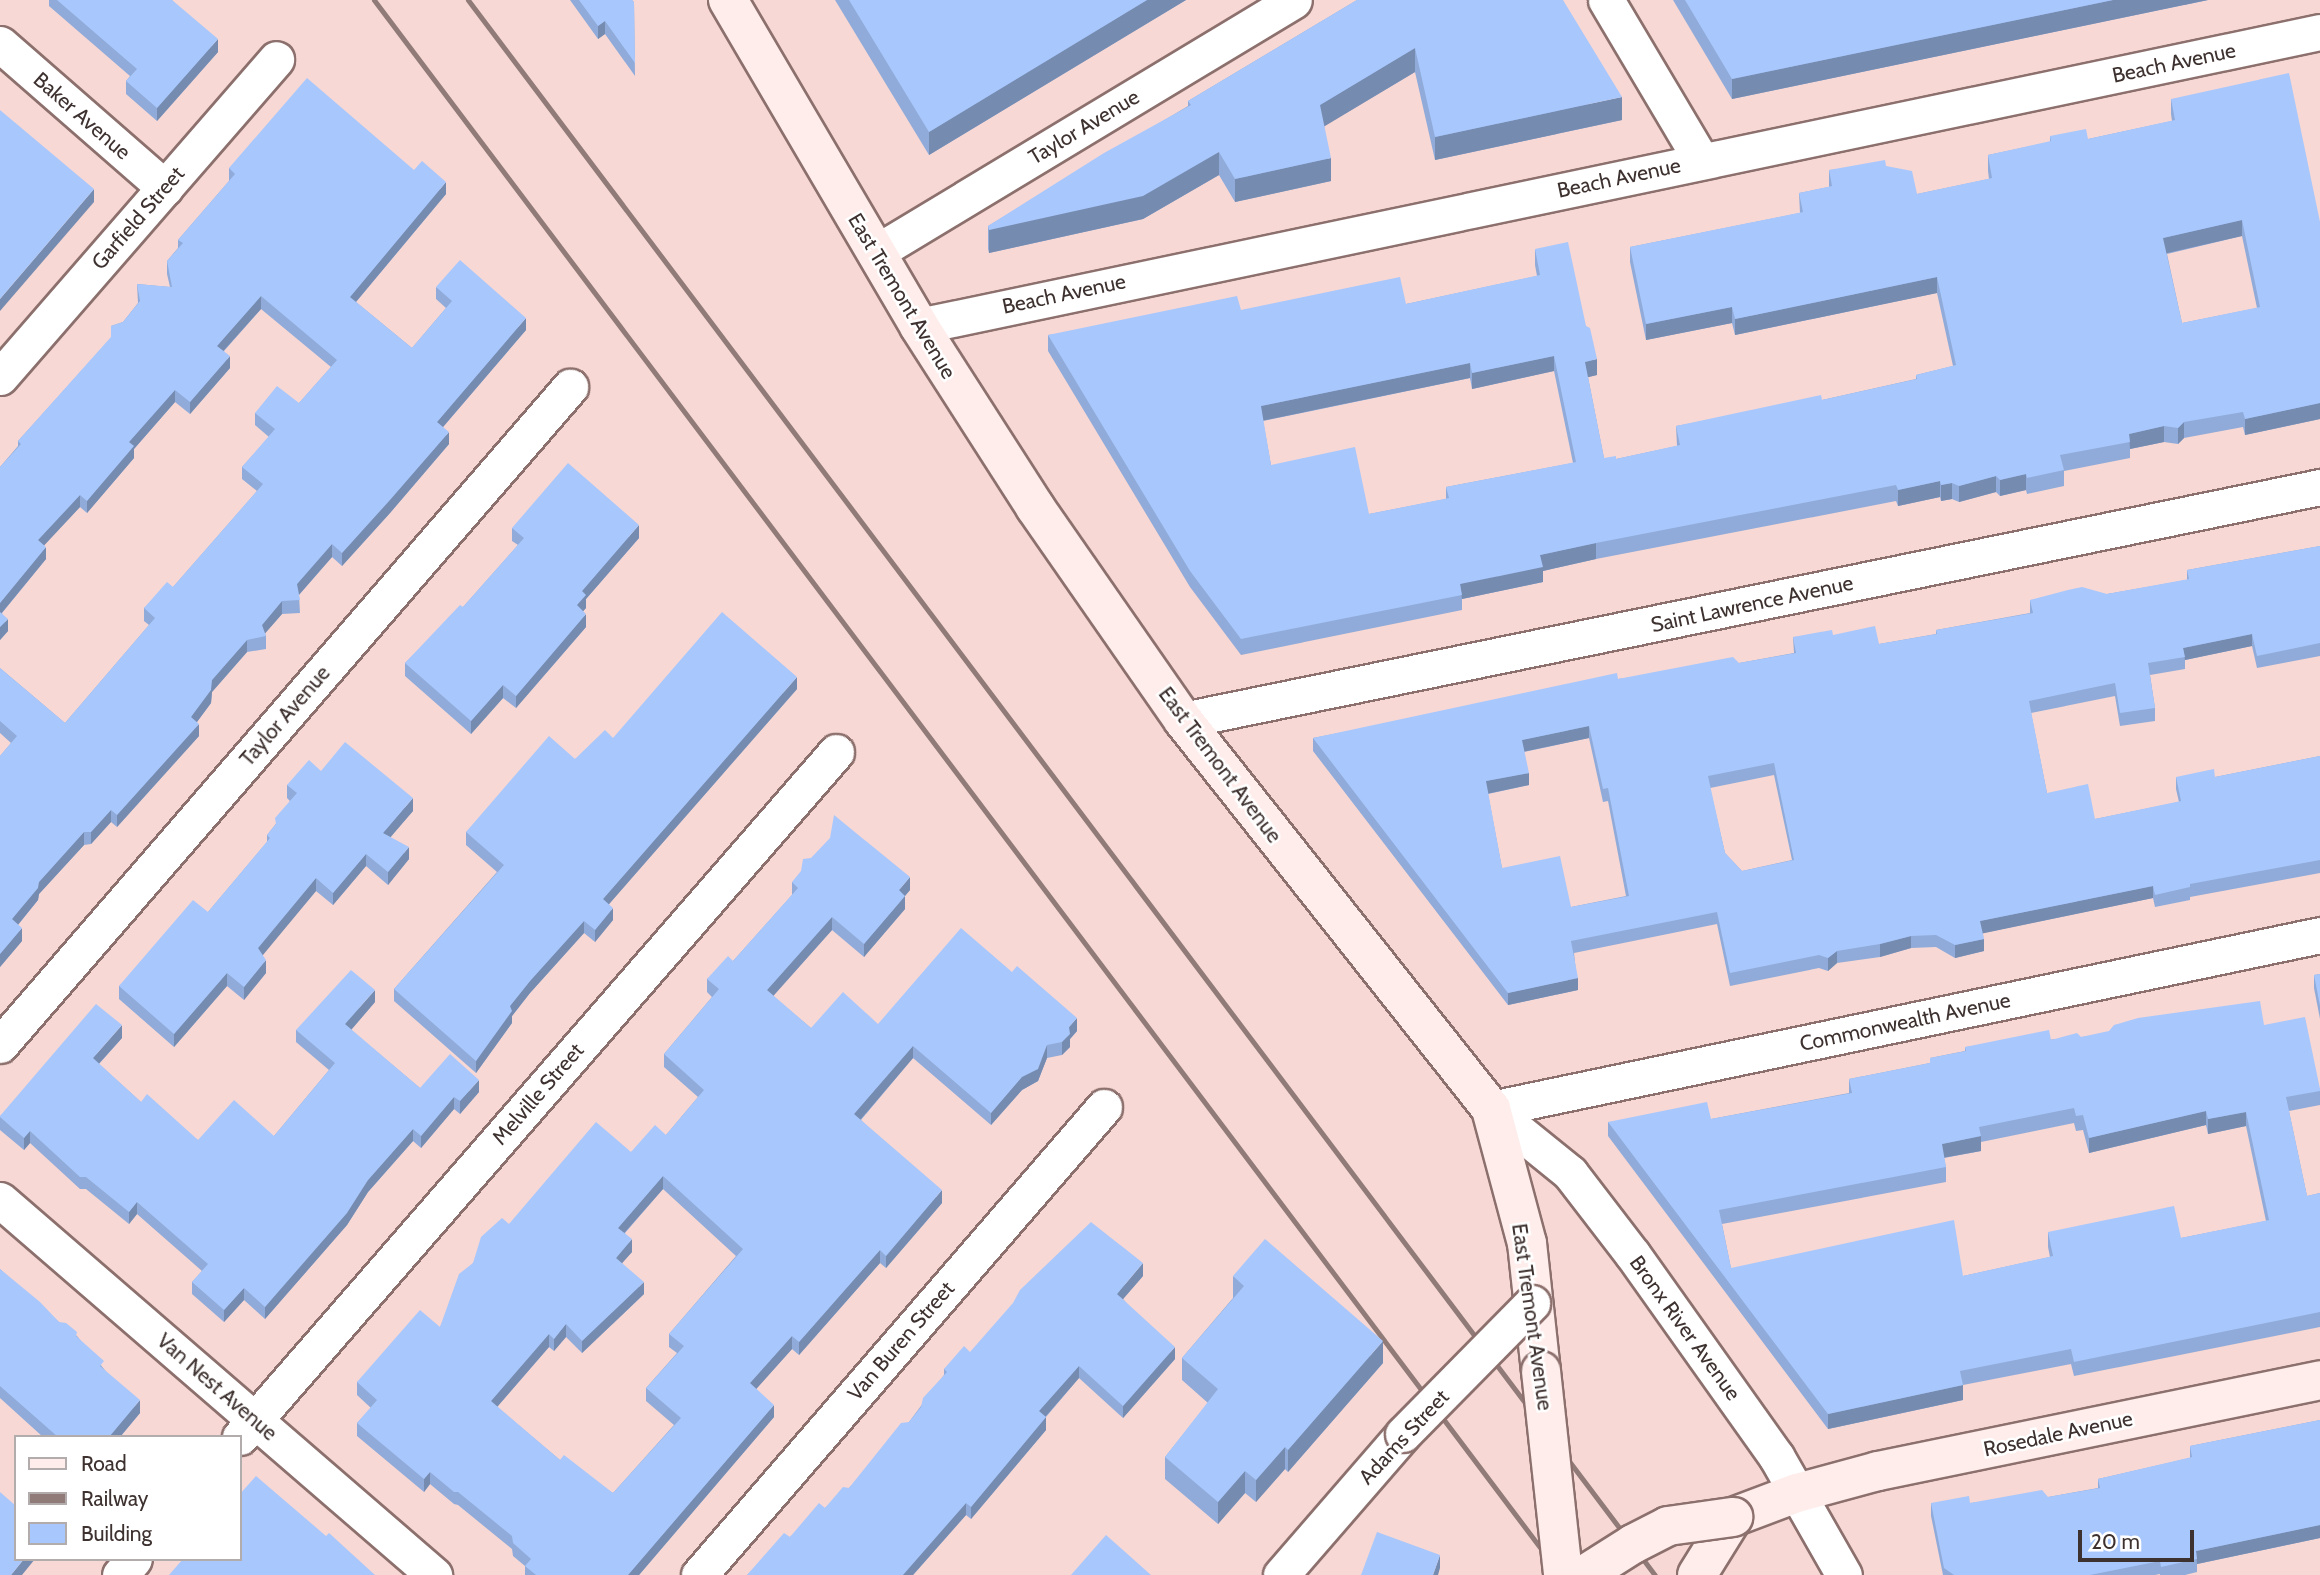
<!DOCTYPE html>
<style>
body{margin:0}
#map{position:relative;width:2320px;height:1575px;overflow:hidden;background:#f7d8d4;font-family:Cabin,sans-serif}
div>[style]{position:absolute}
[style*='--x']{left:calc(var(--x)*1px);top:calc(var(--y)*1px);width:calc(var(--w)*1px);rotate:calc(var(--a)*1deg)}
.roads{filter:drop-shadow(2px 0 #8c706d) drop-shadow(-2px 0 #8c706d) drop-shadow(0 2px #8c706d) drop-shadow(0 -2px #8c706d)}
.street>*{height:35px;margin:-17.5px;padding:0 17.5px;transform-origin:17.5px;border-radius:17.5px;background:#fff}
.secondary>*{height:38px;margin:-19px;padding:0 19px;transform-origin:19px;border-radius:19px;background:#feedeb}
.rail>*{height:5px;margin:-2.5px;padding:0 2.5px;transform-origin:2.5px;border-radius:2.5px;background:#907b79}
.bridges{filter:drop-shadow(2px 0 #8c706d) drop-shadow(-2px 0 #8c706d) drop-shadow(0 2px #8c706d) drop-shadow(0 -2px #8c706d)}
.street-bridge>*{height:35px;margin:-17.5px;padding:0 17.5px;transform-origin:17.5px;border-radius:17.5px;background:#fff}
.secondary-bridge>*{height:38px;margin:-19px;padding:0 19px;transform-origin:19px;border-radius:19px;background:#feedeb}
.wall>*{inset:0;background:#90abd9}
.shaded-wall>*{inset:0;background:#768bb0}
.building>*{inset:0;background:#a8c7fc}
span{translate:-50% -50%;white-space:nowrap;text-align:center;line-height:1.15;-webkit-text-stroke:5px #fff;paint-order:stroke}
.street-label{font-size:21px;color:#3e3230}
.legend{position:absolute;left:14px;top:1435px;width:228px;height:126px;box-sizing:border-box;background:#fff;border:2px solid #b2adac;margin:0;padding:9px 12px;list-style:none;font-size:21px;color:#3e3230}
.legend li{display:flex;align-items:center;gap:14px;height:35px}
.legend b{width:35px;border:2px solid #b2adac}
.scale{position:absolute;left:2078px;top:1530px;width:116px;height:32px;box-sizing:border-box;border:4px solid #3e3230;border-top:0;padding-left:9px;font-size:21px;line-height:24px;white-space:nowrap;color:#3e3230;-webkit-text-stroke:5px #fff;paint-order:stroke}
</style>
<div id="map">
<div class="roads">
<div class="street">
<i style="--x:1606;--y:0;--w:186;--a:59.3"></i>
<i style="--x:0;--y:44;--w:219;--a:41.1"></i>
<i style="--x:875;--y:253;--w:489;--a:-31.1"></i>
<i style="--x:919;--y:326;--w:1432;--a:-11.85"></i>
<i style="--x:0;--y:377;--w:421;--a:-49"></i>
<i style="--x:1183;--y:720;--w:1161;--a:-11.58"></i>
<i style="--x:0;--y:1045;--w:871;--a:-49.1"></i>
<i style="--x:1491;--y:1109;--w:847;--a:-11.85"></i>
<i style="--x:1491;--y:1109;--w:102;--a:39"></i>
<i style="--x:1570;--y:1173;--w:103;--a:52.5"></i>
<i style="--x:1633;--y:1255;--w:247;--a:54.6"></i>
<i style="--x:1776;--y:1456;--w:137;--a:60.3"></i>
<i style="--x:0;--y:1200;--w:574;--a:40.83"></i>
<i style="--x:240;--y:1437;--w:908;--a:-48.97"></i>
<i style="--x:120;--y:1575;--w:21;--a:-49"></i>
<i style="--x:699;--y:1575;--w:619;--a:-49.13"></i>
<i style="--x:1281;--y:1575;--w:186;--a:-49.1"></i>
</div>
<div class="secondary">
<i style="--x:728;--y:0;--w:378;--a:59.6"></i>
<i style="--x:919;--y:326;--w:215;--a:57.3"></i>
<i style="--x:1035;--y:507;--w:259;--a:55.2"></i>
<i style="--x:1183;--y:720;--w:496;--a:51.6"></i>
<i style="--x:1491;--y:1109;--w:139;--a:75"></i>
<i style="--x:1527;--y:1243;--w:129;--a:83.8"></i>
<i style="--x:1697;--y:1575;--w:68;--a:-58.2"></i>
<i style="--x:1733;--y:1517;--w:68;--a:-20.6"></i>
<i style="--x:1797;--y:1493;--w:84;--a:-15.2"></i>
<i style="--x:1878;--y:1471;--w:451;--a:-11.6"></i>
</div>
</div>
<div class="rail">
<i style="--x:374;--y:0;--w:1972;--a:53"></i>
<i style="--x:468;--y:0;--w:1972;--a:53"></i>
</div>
<div class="bridges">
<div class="street-bridge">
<i style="--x:1403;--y:1434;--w:184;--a:-45.4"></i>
</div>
<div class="secondary-bridge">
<i style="--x:1541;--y:1371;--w:205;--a:83.8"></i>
<i style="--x:1584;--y:1575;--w:58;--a:-32.3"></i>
<i style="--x:1633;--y:1544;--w:39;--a:-27"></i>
<i style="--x:1668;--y:1526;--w:66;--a:-7.9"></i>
</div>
</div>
<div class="wall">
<i style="clip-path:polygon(49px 0,172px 0,218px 52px,157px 121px,126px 94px,126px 81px,130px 76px,49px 6px)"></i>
<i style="clip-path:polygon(570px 0,632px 0,634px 2px,635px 76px,605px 34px,598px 39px)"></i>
<i style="clip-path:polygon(835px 0,1186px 0,929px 155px)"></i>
<i style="clip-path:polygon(1357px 0,1622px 120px,1435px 160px,1415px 72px,1324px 126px,1331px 181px,1235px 202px,1219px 175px,1143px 219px,989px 253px,988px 249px,988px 226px,1188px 106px,1188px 101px)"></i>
<i style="clip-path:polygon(1673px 0,2208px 0,1732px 99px)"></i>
<i style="clip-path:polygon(evenodd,2171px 99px,2320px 222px,2320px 419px,2245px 435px,2243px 427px,2184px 438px,2178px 444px,2164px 442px,2130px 449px,2130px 458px,2064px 471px,2064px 486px,2027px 494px,2026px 490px,2000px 496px,1996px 492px,1959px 502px,1952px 499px,1941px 501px,1940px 497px,1898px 506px,1896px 501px,1596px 559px,1543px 571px,1543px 582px,1462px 599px,1462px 610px,1241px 655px,1190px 587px,1048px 351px,1048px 335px,1241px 310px,1406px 304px,1537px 276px,1535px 265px,1535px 249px,1586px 326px,1597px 375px,1588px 377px,1604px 458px,1616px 459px,1677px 446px,1676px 426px,1822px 400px,1916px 379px,1916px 375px,1953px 366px,1937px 293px,1735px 335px,1732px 323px,1646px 340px,1630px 262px,1630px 247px,1800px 213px,1799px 193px,1829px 187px,1829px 170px,1886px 166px,1917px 194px,1989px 179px,1988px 171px,1988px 155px,2050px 142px,2050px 136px,2088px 139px,2172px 121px,2171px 114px,2171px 99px,2242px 236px,2257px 308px,2182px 323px,2167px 254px,2242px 236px,2171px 99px,1554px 371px,1573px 463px,1446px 487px,1446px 499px,1369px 514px,1271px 465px,1263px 421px,1470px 378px,1472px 389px,1554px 371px)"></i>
<i style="clip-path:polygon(229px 168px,414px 170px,446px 194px,356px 302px,412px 348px,446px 308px,436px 299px,436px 287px,526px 330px,443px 427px,449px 444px,390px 513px,342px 566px,332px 557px,299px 595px,300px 613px,282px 614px,265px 633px,266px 636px,266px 649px,247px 652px,212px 692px,211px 703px,197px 722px,199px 736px,117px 827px,111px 822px,91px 844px,84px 845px,39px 894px,38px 900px,18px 925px,22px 941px,0 967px,0 756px,11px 743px,0 733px,0 668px,65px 723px,149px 625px,144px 621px,144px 608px,173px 587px,257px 491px,242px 479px,242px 467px,269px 437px,255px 425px,255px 413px,299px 403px,331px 367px,261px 309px,224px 351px,230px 368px,190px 414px,175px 402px,134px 449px,134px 458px,87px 513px,80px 507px,44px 545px,46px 559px,2px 613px,8px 631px,0 640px,0 467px,18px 446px,18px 441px,111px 338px,111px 326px,123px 322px,138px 303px,137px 284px,170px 287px,167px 274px,167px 261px,178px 248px,178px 240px,229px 181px)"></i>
<i style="clip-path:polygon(512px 528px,639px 538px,586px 599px,586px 608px,583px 611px,586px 627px,516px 708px,503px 698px,471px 734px,405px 676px,405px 663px,463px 607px,518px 545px,512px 541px)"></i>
<i style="clip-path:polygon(evenodd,2320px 546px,2320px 656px,2257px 668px,2252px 646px,2185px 660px,2185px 669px,2150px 675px,2155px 708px,2155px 721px,2120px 726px,2115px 696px,2031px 713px,2047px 793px,2095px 819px,2179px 802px,2176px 789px,2176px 777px,2215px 777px,2320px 756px,2320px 873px,2190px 897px,2190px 900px,2155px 907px,2153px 898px,1983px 933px,1984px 951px,1955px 958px,1936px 947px,1911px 948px,1880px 957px,1837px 963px,1828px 971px,1819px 968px,1730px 986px,1717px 924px,1574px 953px,1578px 990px,1508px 1005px,1313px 751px,1313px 738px,1618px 679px,1739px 663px,1794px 653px,1793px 637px,1833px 635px,1879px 644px,1936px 634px,1936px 630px,2030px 613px,2030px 600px,2107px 594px,2187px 580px,2187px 570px,2320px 546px,1589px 738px,1603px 802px,1608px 801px,1626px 896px,1571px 907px,1502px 868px,1488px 794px,1529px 785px,1524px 752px,1589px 738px,2320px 546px,1774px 775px,1792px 860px,1742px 871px,1725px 853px,1710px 788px,1774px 775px)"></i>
<i style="clip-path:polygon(797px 689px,609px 904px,613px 920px,595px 942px,584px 933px,530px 993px,512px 1016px,512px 1023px,476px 1073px,394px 1001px,394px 989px,497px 872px,466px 845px,466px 832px,575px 759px,613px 738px)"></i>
<i style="clip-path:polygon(321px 771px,413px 811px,390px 837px,409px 859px,388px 885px,366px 866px,333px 905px,316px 891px,262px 955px,266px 973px,244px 1000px,227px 986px,174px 1047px,119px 999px,119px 986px,208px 912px,267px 842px,267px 835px,275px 825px,290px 801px,287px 798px,287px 785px)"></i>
<i style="clip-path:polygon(evenodd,792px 882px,910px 890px,905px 896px,905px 909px,864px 957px,832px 930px,773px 996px,811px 1028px,878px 1024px,1077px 1031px,1070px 1039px,1070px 1047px,1062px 1055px,1047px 1058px,1038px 1081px,1022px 1090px,991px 1125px,913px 1058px,861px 1120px,942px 1203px,886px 1268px,880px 1263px,799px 1355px,792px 1349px,756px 1389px,774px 1417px,639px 1575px,525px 1575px,525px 1566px,513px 1556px,512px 1549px,458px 1505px,454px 1504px,430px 1484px,424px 1492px,357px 1436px,357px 1423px,371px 1408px,357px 1395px,357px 1382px,440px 1327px,473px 1263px,509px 1224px,631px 1152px,666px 1135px,698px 1097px,664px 1067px,664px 1054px,712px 997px,707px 992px,707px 979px,733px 961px,792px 895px,792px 882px,663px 1189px,736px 1256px,669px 1334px,669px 1347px,677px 1353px,646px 1388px,646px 1401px,674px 1425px,613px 1493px,560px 1460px,497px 1407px,549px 1347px,554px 1351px,566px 1337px,582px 1353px,644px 1294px,622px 1263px,632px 1252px,625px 1233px,663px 1189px)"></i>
<i style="clip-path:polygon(2320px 974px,2320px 1019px,2314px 988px,2314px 975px)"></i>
<i style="clip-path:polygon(375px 1002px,351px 1030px,420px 1088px,479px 1092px,460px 1114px,454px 1109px,421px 1148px,413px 1141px,368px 1192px,347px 1225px,265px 1319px,244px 1300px,224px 1322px,192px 1294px,192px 1282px,202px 1271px,137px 1214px,129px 1224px,86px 1189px,80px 1189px,30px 1143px,24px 1150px,0 1130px,0 1116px,122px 1038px,99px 1064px,141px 1102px,198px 1140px,274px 1136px,329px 1070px,296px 1042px,296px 1030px)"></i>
<i style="clip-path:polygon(evenodd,2264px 1025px,2320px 1089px,2320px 1105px,2289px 1111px,2307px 1196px,2320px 1193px,2320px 1327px,2074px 1376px,2071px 1364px,1963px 1385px,1963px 1400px,1828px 1429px,1608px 1136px,1608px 1122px,1711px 1119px,1849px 1093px,1849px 1079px,1930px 1063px,1930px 1058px,1965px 1051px,1965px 1047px,2081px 1037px,2264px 1025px,2074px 1123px,2076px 1131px,2083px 1130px,2089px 1153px,2206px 1125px,2208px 1134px,2246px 1126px,2266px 1221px,2181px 1238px,2048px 1232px,2048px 1247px,2050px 1257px,1963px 1276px,1731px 1268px,1722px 1224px,1946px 1182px,1946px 1167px,1944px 1158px,1981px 1151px,1981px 1142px,2074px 1123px)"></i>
<i style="clip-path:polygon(0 1269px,59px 1322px,77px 1336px,140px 1413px,120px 1437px,43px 1437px,0 1398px)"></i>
<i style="clip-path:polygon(1143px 1276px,1123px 1299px,1175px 1359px,1123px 1418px,1079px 1378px,1046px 1417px,1046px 1430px,971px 1519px,966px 1515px,913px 1575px,747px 1575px,790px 1537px,849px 1488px,909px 1422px,944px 1375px,944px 1369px)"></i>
<i style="clip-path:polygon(1233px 1276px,1383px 1363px,1288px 1472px,1285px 1469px,1256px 1502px,1245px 1493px,1218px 1524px,1165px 1479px,1165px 1457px,1208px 1403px,1182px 1380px,1182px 1358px,1233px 1298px)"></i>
<i style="clip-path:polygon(2320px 1420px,2320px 1538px,2197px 1564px,2197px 1572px,2185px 1575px,2160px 1575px,2160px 1574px,2155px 1575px,1943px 1575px,1931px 1516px,1931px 1503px,1970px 1503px,2048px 1497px,2098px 1488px,2098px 1479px,2190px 1458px,2190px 1446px)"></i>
</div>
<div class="shaded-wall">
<i style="clip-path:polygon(1147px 0,1186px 0,929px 155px,929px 132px)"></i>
<i style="clip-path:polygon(2113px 0,2208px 0,1732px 99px,1732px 79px)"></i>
<i style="clip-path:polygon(605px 21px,605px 34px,598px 39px,598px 26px)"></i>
<i style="clip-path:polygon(218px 39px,218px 52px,157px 121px,157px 108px)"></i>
<i style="clip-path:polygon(1415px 48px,1415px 72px,1320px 129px,1320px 105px)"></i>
<i style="clip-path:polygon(1622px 97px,1622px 120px,1435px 160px,1435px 137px)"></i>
<i style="clip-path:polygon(1219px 152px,1219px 175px,1143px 219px,989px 253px,989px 230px)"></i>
<i style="clip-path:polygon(1331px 158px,1331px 181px,1235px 202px,1235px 179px)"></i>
<i style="clip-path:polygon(446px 182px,446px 194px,350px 309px,350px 297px)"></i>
<i style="clip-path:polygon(94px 189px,94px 202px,0 311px,0 299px)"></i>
<i style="clip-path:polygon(2242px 220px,2242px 236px,2163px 254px,2163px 238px)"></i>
<i style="clip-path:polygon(1937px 277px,1937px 293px,1735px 335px,1735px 319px)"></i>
<i style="clip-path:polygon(261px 296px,261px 309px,217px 358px,217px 346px)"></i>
<i style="clip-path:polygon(1732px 307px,1732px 323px,1646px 340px,1646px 324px)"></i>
<i style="clip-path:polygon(526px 318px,526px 330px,437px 434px,437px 422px)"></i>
<i style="clip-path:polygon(230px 356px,230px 368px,190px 414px,190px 402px)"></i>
<i style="clip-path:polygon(1554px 356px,1554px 371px,1472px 389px,1472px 373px)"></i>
<i style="clip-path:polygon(1597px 359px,1597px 375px,1585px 378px,1585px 362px)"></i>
<i style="clip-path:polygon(1470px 363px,1470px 378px,1261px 421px,1261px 406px)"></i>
<i style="clip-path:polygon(175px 390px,175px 402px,134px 449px,134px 458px,87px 513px,87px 501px,129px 442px)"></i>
<i style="clip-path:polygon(2320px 403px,2320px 419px,2245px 435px,2245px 419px)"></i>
<i style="clip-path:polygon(2184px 422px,2184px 438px,2178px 444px,2178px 428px)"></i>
<i style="clip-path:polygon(2164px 426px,2164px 442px,2130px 449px,2129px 434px)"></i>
<i style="clip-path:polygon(449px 432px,449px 444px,390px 513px,342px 566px,342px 553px)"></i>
<i style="clip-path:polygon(2026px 474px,2026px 490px,2000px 496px,2000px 480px)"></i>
<i style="clip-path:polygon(1996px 476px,1996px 492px,1959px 502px,1959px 486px)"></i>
<i style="clip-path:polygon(1940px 481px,1940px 497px,1898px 506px,1898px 490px)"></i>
<i style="clip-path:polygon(1952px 483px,1952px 499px,1941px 501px,1941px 485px)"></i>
<i style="clip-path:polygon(80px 495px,80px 507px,38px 552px,38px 540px)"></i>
<i style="clip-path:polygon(639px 525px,639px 538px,586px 599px,586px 608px,577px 618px,577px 605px,582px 591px)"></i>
<i style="clip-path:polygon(1596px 543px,1596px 559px,1543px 571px,1543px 582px,1462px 599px,1460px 584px,1540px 555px)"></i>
<i style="clip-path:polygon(332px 544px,332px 557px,297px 597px,297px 584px)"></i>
<i style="clip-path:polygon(46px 547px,46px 559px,0 615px,0 603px)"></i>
<i style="clip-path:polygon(282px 601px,282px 614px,262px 637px,262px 625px)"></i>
<i style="clip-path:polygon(586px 614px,586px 627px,516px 708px,516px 696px)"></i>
<i style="clip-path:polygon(8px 619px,8px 631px,0 640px,0 627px)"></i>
<i style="clip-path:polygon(2252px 634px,2252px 646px,2185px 660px,2183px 648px)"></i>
<i style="clip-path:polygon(247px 640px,247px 652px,212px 692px,211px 703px,191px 730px,191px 717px,212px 680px)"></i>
<i style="clip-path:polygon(797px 677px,797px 689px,603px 911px,603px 899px)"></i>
<i style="clip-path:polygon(503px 685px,503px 698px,471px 734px,471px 721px)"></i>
<i style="clip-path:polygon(199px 724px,199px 736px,117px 827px,117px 815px)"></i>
<i style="clip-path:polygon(1589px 726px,1589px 738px,1522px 752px,1522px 740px)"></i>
<i style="clip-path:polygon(1529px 773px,1529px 785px,1486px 794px,1486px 781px)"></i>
<i style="clip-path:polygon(413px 798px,413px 811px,383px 846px,383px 833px)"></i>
<i style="clip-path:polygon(111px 810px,111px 822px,91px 844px,91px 832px)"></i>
<i style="clip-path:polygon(84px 832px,84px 845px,39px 894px,38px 900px,12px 932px,12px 919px,39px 882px)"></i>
<i style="clip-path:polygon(409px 847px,409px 859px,388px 885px,388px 872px)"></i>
<i style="clip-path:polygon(366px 854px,366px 866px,333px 905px,333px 893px)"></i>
<i style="clip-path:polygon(910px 877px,910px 890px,899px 903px,899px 890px)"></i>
<i style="clip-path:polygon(316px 878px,316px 891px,258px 961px,258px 948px)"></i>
<i style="clip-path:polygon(2153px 886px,2153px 898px,1980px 934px,1980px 921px)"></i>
<i style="clip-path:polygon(905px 896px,905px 909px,864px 957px,864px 944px)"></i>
<i style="clip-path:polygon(613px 908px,613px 920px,595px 942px,595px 930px)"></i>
<i style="clip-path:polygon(832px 917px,832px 930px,767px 1003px,767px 990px)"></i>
<i style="clip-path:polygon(584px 921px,584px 933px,530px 993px,512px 1016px,512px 1023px,476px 1073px,476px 1061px,510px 1006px,530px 981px)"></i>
<i style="clip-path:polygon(22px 928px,22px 941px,0 967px,0 954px)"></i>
<i style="clip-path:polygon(1911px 936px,1911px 948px,1880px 957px,1880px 944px)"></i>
<i style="clip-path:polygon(1984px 939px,1984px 951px,1955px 958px,1955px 945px)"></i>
<i style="clip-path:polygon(1837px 951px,1837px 963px,1828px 971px,1828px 958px)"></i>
<i style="clip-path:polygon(266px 960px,266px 973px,244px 1000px,244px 987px)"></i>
<i style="clip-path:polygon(227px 973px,227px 986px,174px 1047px,174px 1034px)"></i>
<i style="clip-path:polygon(1578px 978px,1578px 990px,1508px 1005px,1508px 993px)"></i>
<i style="clip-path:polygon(375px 990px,375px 1002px,345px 1037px,345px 1024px)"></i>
<i style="clip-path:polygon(1077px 1018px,1077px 1031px,1070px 1039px,1070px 1047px,1062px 1055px,1062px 1042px,1069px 1027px)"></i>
<i style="clip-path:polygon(122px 1025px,122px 1038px,93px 1070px,93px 1058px)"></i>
<i style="clip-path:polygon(1047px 1045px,1047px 1058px,1038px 1081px,1022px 1090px,991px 1125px,991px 1113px)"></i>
<i style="clip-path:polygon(913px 1046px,913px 1058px,854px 1127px,854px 1114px)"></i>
<i style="clip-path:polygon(479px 1080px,479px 1092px,460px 1114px,460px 1101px)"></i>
<i style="clip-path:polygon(454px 1097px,454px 1109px,421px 1148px,421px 1136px)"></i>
<i style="clip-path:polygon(2206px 1111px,2206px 1125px,2089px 1153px,2089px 1138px)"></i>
<i style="clip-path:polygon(2246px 1112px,2246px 1126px,2208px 1134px,2208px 1119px)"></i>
<i style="clip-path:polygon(413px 1129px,413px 1141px,368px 1192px,347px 1225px,265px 1319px,265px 1307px,368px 1180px)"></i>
<i style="clip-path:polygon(30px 1131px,30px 1143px,24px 1150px,24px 1138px)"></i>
<i style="clip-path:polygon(1981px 1136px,1981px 1151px,1942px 1158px,1942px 1144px)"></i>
<i style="clip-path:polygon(663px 1176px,663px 1189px,618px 1240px,618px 1228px)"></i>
<i style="clip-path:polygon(942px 1190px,942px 1203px,886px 1268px,886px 1256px)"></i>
<i style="clip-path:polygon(137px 1202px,137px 1214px,129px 1224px,129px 1212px)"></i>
<i style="clip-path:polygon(632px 1239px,632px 1252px,616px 1270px,616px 1258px)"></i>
<i style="clip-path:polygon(880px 1250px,880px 1263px,799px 1355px,799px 1342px)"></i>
<i style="clip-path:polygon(1143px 1263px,1143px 1276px,1117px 1306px,1117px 1294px)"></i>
<i style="clip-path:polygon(644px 1282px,644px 1294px,582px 1353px,582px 1341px)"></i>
<i style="clip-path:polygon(244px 1288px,244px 1300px,224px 1322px,224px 1310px)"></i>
<i style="clip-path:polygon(566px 1324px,566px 1337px,554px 1351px,554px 1339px)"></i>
<i style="clip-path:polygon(549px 1334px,549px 1347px,491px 1414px,491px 1401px)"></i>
<i style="clip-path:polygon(792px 1336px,792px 1349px,750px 1396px,750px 1383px)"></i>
<i style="clip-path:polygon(1383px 1341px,1383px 1363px,1288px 1472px,1288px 1450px)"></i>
<i style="clip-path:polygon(1175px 1347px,1175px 1359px,1123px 1418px,1123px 1406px)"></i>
<i style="clip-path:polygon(1079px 1366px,1079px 1378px,1039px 1424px,1039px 1411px)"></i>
<i style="clip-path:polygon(1963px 1385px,1963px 1400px,1828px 1429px,1828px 1414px)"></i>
<i style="clip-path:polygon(140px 1400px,140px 1413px,120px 1437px,109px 1437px)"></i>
<i style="clip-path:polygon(774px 1405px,774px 1417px,639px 1575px,628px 1575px)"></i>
<i style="clip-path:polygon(1046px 1417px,1046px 1430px,971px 1519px,971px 1507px)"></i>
<i style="clip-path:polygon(1285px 1447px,1285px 1469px,1256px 1502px,1256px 1480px)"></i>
<i style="clip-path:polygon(1245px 1471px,1245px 1493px,1218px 1524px,1218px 1502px)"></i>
<i style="clip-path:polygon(430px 1472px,430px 1484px,424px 1492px,424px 1479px)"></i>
<i style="clip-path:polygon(966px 1503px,966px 1515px,913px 1575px,902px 1575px)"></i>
<i style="clip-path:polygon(2320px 1525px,2320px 1538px,2197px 1564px,2196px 1551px)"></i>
<i style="clip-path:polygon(1440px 1555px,1440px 1568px,1438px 1575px,1433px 1575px)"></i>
<i style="clip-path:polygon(24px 1559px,35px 1559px,22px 1575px,11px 1575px)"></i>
</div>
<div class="building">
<i style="clip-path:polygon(57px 0,172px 0,218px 39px,157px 108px,126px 81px,137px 69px)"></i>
<i style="clip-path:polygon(579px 0,632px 0,634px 2px,635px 63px,605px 21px,598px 26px)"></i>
<i style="clip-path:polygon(849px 0,1147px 0,929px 132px)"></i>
<i style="clip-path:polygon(1357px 0,1563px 0,1622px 97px,1435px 137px,1415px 48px,1320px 105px,1331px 158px,1235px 179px,1219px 152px,1143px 196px,989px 230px,988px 226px,1104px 153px,1191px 105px,1188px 101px)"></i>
<i style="clip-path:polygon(1685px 0,2113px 0,1732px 79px)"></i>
<i style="clip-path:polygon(evenodd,2289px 73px,2320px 222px,2320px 403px,2245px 419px,2243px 412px,2184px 422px,2178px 428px,2164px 426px,2129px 434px,2130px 442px,2060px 455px,2064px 470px,2027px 478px,2026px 474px,2000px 480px,1996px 476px,1959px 486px,1952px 483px,1941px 485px,1940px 481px,1898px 490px,1896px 485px,1596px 543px,1540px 555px,1543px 567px,1460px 584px,1462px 595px,1241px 639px,1190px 571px,1048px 335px,1237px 296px,1241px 310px,1400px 277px,1406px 304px,1540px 275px,1535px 249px,1568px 242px,1586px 326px,1590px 328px,1597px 359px,1585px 362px,1604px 458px,1616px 456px,1616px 459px,1680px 445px,1676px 426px,1821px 395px,1822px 400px,1917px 379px,1916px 375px,1956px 365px,1937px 277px,1735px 319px,1732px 307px,1646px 324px,1630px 247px,1803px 212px,1799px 193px,1832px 186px,1829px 170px,1885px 160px,1886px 166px,1912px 171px,1917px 194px,1992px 178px,1988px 155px,2051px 141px,2050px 136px,2086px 129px,2088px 139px,2175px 120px,2171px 99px,2289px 73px,2242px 220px,2260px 307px,2182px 323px,2163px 238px,2242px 220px,2289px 73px,1554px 356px,1576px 462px,1446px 487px,1449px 498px,1369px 514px,1355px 447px,1271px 465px,1261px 406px,1470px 363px,1472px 373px,1554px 356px)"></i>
<i style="clip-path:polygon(307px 78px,414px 170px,422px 161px,446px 182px,350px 297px,412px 348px,452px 301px,436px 287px,460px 260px,526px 318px,437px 422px,449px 432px,390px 500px,342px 553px,332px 544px,297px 584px,300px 600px,282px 601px,262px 625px,266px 636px,247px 640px,212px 680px,211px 690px,191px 717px,199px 724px,117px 815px,111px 810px,91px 832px,84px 832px,39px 882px,38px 888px,12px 919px,22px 928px,0 954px,0 756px,17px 736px,0 721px,0 668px,65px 723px,155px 618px,144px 608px,167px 582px,173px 587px,263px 484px,242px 467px,275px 429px,255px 413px,277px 386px,299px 403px,337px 360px,261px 296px,217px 346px,230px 356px,190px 402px,175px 390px,129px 442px,134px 446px,87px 501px,80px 495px,38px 540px,46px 547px,0 603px,0 467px,21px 444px,18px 441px,111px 337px,111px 326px,123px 322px,140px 301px,137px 284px,172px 287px,167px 261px,183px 243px,178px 240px,235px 174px,229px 168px)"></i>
<i style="clip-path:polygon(0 110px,94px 189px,0 299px)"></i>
<i style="clip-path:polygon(568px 463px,639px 525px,582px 591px,586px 595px,577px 605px,586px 614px,516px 696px,503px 685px,471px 721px,405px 663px,460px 605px,463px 607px,524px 538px,512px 528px)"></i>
<i style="clip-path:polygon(evenodd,2320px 546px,2320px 643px,2257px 656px,2252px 634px,2183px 648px,2185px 657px,2148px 663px,2155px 708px,2120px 713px,2115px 683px,2029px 701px,2047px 793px,2088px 784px,2095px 819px,2181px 801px,2176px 777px,2214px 769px,2215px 777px,2320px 756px,2320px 860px,2190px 884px,2190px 887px,2155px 895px,2153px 886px,1980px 921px,1984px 939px,1955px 945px,1936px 935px,1911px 936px,1880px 944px,1837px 951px,1828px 958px,1819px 955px,1730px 973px,1717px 912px,1571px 941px,1578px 978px,1508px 993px,1313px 738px,1617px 673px,1618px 679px,1733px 657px,1739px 663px,1796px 653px,1793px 637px,1832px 630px,1833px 635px,1875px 626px,1879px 644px,1937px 634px,1936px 630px,2033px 613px,2030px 600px,2068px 590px,2082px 587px,2107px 594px,2189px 579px,2187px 570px,2320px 546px,1589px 726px,1603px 789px,1608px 788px,1629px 896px,1571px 907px,1560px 856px,1502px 868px,1486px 781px,1529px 773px,1522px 740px,1589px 726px,2320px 546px,1774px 763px,1794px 860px,1742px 871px,1725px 853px,1708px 776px,1774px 763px)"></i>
<i style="clip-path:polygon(0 612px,8px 619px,0 627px)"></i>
<i style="clip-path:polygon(722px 612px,797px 677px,603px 899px,613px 908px,595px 930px,584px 921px,530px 981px,510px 1006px,512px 1011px,476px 1061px,394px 989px,504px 865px,466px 832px,549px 736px,575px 759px,605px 730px,613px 738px)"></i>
<i style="clip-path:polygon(345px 742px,413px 798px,383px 833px,409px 847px,388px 872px,366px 854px,333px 893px,316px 878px,258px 948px,266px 960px,244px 987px,227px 973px,174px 1034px,119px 986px,193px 900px,208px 912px,270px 838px,267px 835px,276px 824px,275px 818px,297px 793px,287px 785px,309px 760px,321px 771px)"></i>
<i style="clip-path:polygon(evenodd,834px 815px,910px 877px,899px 890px,905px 896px,864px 944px,832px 917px,767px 990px,811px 1028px,843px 992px,878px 1024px,961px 928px,1012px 972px,1017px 966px,1077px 1018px,1069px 1027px,1070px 1034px,1062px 1042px,1047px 1045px,1038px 1069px,1022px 1077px,991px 1113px,913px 1046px,854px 1114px,942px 1190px,886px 1256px,880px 1250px,799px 1342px,792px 1336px,750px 1383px,774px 1405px,628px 1575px,536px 1575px,525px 1566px,531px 1559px,513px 1543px,512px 1536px,458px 1492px,454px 1492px,430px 1472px,424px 1479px,357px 1423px,377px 1400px,357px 1382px,420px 1310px,440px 1327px,459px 1274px,473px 1263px,481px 1237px,502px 1218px,509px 1224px,596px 1122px,631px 1152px,655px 1125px,666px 1135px,704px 1090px,664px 1054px,719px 989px,707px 979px,728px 956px,733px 961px,798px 888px,792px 882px,801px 871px,803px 859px,811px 858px,830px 838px,834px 815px,663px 1176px,743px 1249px,669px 1334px,684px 1346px,646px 1388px,681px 1418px,613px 1493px,564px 1455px,560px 1460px,491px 1401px,549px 1334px,554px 1339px,566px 1324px,582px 1341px,644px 1282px,616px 1258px,632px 1239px,618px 1228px,663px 1176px)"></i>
<i style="clip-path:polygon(351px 970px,375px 990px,345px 1024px,420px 1088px,450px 1054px,479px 1080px,460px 1101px,454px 1097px,421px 1136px,413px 1129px,368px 1180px,347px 1213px,265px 1307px,244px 1288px,224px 1310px,192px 1282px,208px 1264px,137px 1202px,129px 1212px,86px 1177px,80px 1177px,30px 1131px,24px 1138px,0 1117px,0 1116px,96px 1004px,122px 1025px,93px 1058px,141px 1102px,147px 1094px,198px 1140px,234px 1100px,274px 1136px,335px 1063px,296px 1030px)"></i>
<i style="clip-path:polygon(2320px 974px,2320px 1006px,2314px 975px)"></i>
<i style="clip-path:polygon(evenodd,2260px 1001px,2264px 1025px,2305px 1017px,2320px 1089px,2320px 1091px,2286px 1097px,2307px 1196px,2320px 1193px,2320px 1312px,2074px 1362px,2071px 1349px,1960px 1371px,1963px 1385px,1828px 1414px,1608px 1122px,1707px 1102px,1711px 1119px,1852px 1093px,1849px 1079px,1930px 1063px,1930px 1058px,1966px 1051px,1965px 1047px,2049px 1030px,2051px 1040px,2077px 1033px,2081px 1037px,2109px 1031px,2114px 1025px,2138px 1018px,2260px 1001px,2074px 1108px,2076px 1116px,2083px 1115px,2089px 1138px,2206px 1111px,2208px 1119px,2246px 1112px,2269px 1220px,2181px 1238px,2174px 1206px,2048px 1232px,2053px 1256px,1963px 1276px,1954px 1220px,1731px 1268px,1719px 1210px,1946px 1167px,1942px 1144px,1981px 1136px,1979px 1127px,2074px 1108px)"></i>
<i style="clip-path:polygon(1091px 1222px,1143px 1263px,1117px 1294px,1175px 1347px,1123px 1406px,1079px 1366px,1039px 1411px,1046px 1417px,971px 1507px,966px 1503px,903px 1575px,747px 1575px,784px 1533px,790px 1537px,819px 1503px,825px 1508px,843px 1487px,849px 1488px,901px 1423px,909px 1422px,921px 1407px,923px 1398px,947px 1372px,944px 1369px,964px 1346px,970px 1352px,1013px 1303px,1020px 1290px)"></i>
<i style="clip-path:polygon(1265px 1239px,1383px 1341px,1288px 1450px,1285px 1447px,1256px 1480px,1245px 1471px,1218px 1502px,1165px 1457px,1218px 1389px,1182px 1358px,1244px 1286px,1233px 1276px)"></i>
<i style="clip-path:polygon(0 1269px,40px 1302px,59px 1322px,66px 1323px,77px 1332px,76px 1336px,104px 1361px,100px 1366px,140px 1400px,109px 1437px,58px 1437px,0 1386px)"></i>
<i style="clip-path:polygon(2320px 1420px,2320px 1525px,2196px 1551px,2197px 1559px,2161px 1567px,2160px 1561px,2090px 1575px,1954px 1575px,1944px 1568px,1931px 1503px,1969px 1496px,1970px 1503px,2042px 1490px,2048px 1497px,2100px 1488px,2098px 1479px,2192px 1457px,2190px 1446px)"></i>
<i style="clip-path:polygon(256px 1476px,326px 1536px,329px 1533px,375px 1575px,169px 1575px,183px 1559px,240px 1559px,240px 1494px)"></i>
<i style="clip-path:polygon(0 1492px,16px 1506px,16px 1559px,24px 1559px,11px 1575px,0 1575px)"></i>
<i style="clip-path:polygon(1377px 1532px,1440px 1555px,1433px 1575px,1361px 1575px)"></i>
<i style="clip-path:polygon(1106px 1535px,1151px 1575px,1071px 1575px)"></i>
</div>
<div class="street-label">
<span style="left:2174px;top:63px;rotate:-12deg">Beach Avenue</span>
<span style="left:82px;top:116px;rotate:41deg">Baker Avenue</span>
<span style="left:1084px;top:127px;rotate:-31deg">Taylor Avenue</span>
<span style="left:1619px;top:178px;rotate:-12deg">Beach Avenue</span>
<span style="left:138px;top:218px;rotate:-49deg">Garfield Street</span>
<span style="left:1064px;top:294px;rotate:-12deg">Beach Avenue</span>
<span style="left:902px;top:296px;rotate:59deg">East Tremont Avenue</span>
<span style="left:1752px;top:604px;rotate:-12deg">Saint Lawrence Avenue</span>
<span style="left:285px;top:716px;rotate:-49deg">Taylor Avenue</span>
<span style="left:1220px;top:765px;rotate:53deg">East Tremont Avenue</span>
<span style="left:1905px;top:1022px;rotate:-12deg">Commonwealth Avenue</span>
<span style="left:538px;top:1094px;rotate:-49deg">Melville Street</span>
<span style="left:1532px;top:1317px;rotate:82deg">East Tremont Avenue</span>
<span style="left:1685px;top:1328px;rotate:54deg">Bronx River Avenue</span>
<span style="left:901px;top:1341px;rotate:-49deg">Van Buren Street</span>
<span style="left:217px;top:1387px;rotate:41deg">Van Nest Avenue</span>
<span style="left:2058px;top:1434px;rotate:-12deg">Rosedale Avenue</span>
<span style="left:1404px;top:1437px;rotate:-47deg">Adams Street</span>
</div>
<ul class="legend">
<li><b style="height:9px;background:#feedeb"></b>Road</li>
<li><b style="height:9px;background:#907b79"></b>Railway</li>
<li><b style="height:19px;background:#a8c7fc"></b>Building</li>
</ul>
<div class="scale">20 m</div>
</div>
